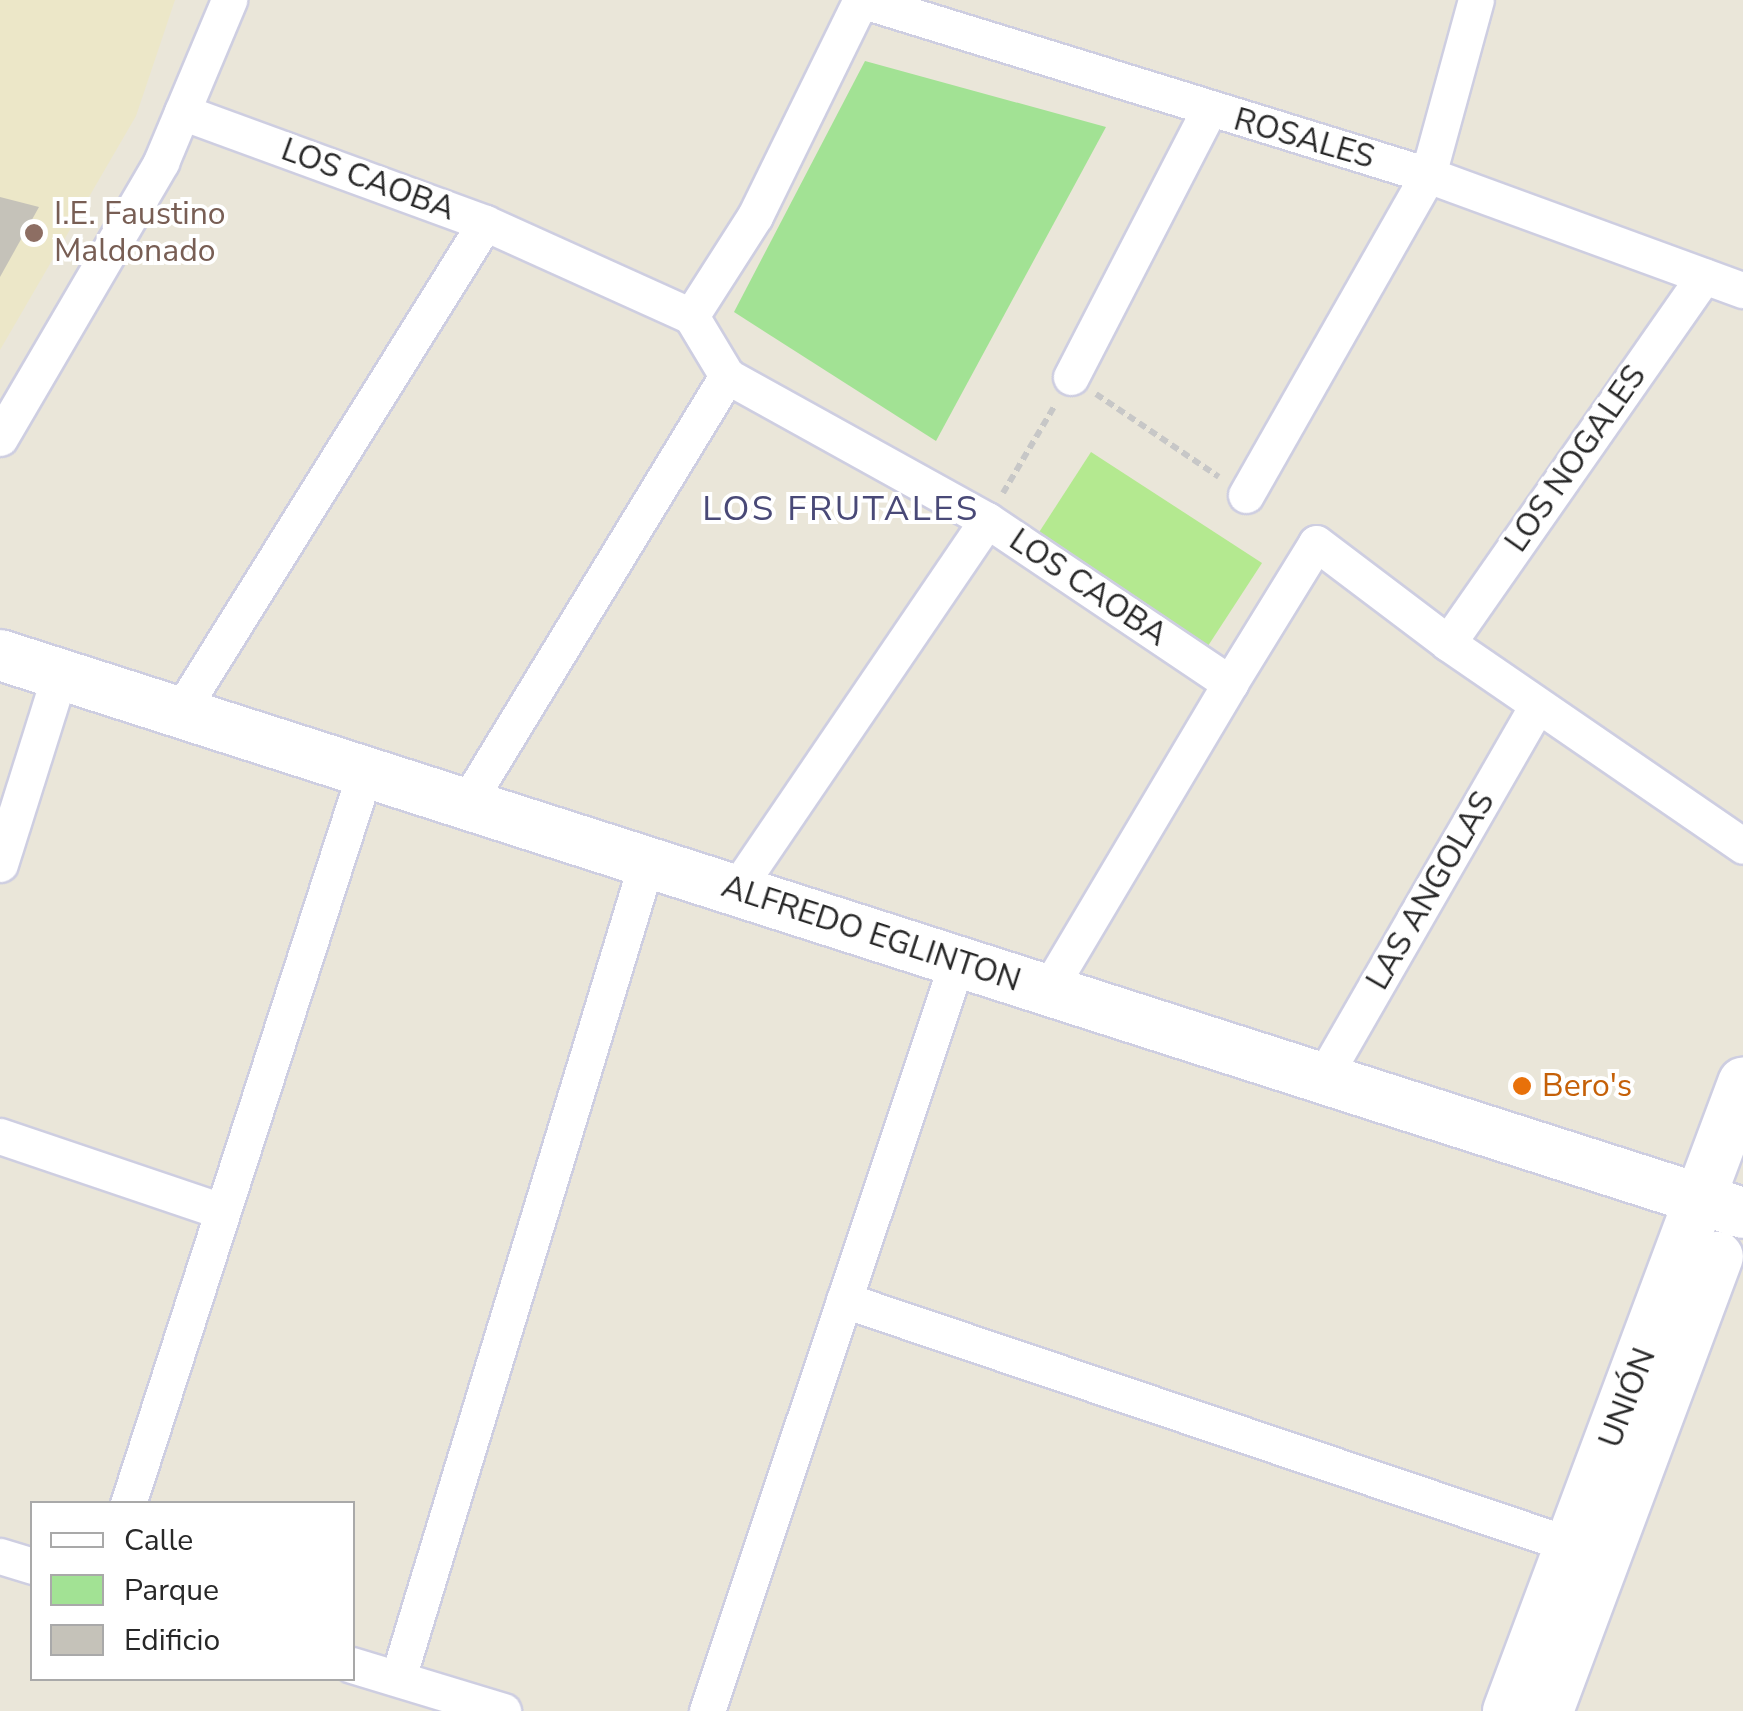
<!DOCTYPE html>
<meta charset="utf-8">
<style>
body{margin:0}
#map{position:relative;width:1743px;height:1711px;overflow:hidden;background:#eae6d9;font-family:"Nunito Sans",sans-serif}
div>[style]{position:absolute}
[style*='--x']{left:calc(var(--x)*1px);top:calc(var(--y)*1px);width:calc(var(--w)*1px);rotate:calc(var(--a)*1deg)}
.education>*{inset:0;background:#ece7c8}
.green>*{inset:0;background:#a2e294}
.pitch>*{inset:0;background:#b4e990}
.building>*{inset:0;background:#c5c2b9}
.path>*{height:6px;margin-top:-3px;transform-origin:0;background:repeating-linear-gradient(90deg,#c7c7c7 0 8px,transparent 0 13px)}
.roads{filter:drop-shadow(2px 0 #cecee1) drop-shadow(-2px 0 #cecee1) drop-shadow(0 2px #cecee1) drop-shadow(0 -2px #cecee1)}
.street>*{height:35px;margin:-17.5px;padding:0 17.5px;transform-origin:17.5px;border-radius:17.5px;background:#fff}
.secondary>*{height:50px;margin:-25px;padding:0 25px;transform-origin:25px;border-radius:25px;background:#fff}
.dots>*{width:28px;height:28px;translate:-50% -50%;box-sizing:border-box;border:5px solid #fff;border-radius:50%}
span{translate:-50% -50%;white-space:nowrap;text-align:center;line-height:1.15;-webkit-text-stroke:8px #fff;paint-order:stroke}
.street-label{font-size:32px;color:#282828}
.education-label{font-size:32px;color:#785e54}
.left{translate:0 -50%;text-align:left}
.food-label{font-size:32px;color:#c56008}
.neighbourhood-label{font-size:35px;color:#494977;letter-spacing:2.5px}
.legend{position:absolute;left:30px;top:1501px;width:325px;height:180px;box-sizing:border-box;background:#fff;border:2px solid #a9a9a9;margin:0;padding:12px 18px;list-style:none;font-size:30px;color:#282828}
.legend li{display:flex;align-items:center;gap:20px;height:50px}
.legend b{width:50px;border:2px solid #a9a9a9}
</style>
<div id="map">
<div class="education">
<i style="clip-path:polygon(0 0,175px 0,136px 116px,0 350px)"></i>
</div>
<div class="green">
<i style="clip-path:polygon(865px 61px,1106px 127px,936px 441px,734px 312px)"></i>
</div>
<div class="pitch">
<i style="clip-path:polygon(1091px 452px,1262px 563px,1206px 649px,1036px 537px)"></i>
</div>
<div class="building">
<i style="clip-path:polygon(0 197px,39px 207px,0 277px)"></i>
</div>
<div class="path">
<i style="--x:1096;--y:394;--w:148;--a:34"></i>
<i style="--x:1003;--y:493;--w:102;--a:-59.4"></i>
</div>
<div class="roads">
<div class="street">
<i style="--x:861;--y:0;--w:593;--a:17.15"></i>
<i style="--x:1428;--y:175;--w:335;--a:20.1"></i>
<i style="--x:182;--y:112;--w:323;--a:20.1"></i>
<i style="--x:485;--y:223;--w:226;--a:24.3"></i>
<i style="--x:691;--y:316;--w:70;--a:59"></i>
<i style="--x:727;--y:376;--w:297;--a:29"></i>
<i style="--x:987;--y:520;--w:293;--a:33.9"></i>
<i style="--x:1230;--y:683;--w:164;--a:-58.4"></i>
<i style="--x:1316;--y:543;--w:166;--a:37.1"></i>
<i style="--x:1448;--y:643;--w:358;--a:34.5"></i>
<i style="--x:691;--y:316;--w:119;--a:-57.4"></i>
<i style="--x:755;--y:216;--w:241;--a:-63.9"></i>
<i style="--x:1071;--y:377;--w:299;--a:-62.7"></i>
<i style="--x:0;--y:438;--w:320;--a:-59.7"></i>
<i style="--x:161;--y:162;--w:176;--a:-67.2"></i>
<i style="--x:1246;--y:495;--w:368;--a:-60.4"></i>
<i style="--x:1428;--y:175;--w:181;--a:-74.7"></i>
<i style="--x:1448;--y:643;--w:447;--a:-55.1"></i>
<i style="--x:180;--y:712;--w:576;--a:-58.05"></i>
<i style="--x:465;--y:806;--w:504;--a:-58.65"></i>
<i style="--x:0;--y:864;--w:199;--a:-72.5"></i>
<i style="--x:735;--y:891;--w:448;--a:-55.8"></i>
<i style="--x:1048;--y:990;--w:357;--a:-59.3"></i>
<i style="--x:1324;--y:1076;--w:427;--a:-60.1"></i>
<i style="--x:0;--y:1136;--w:233;--a:18.7"></i>
<i style="--x:844;--y:1300;--w:767;--a:18.62"></i>
<i style="--x:128;--y:1504;--w:769;--a:-72.06"></i>
<i style="--x:0;--y:1556;--w:34;--a:17"></i>
<i style="--x:352;--y:1665;--w:158;--a:16.9"></i>
<i style="--x:398;--y:1678;--w:854;--a:-73.05"></i>
<i style="--x:707;--y:1711;--w:790;--a:-71.54"></i>
</div>
<div class="secondary">
<i style="--x:0;--y:655;--w:1830;--a:17.75"></i>
<i style="--x:1508;--y:1711;--w:671;--a:-69.48"></i>
<i style="--x:1548;--y:1711;--w:485;--a:-69.5"></i>
</div>
</div>
<div class="dots">
<i style="left:34px;top:233px;background:#8d6e63"></i>
<i style="left:1522px;top:1086px;background:#e8710a"></i>
</div>
<div class="street-label">
<span style="left:1304px;top:139px;rotate:16deg">ROSALES</span>
<span style="left:368px;top:180px;rotate:20deg">LOS CAOBA</span>
<span style="left:1576px;top:459px;rotate:-55deg">LOS NOGALES</span>
<span style="left:1088px;top:588px;rotate:34deg">LOS CAOBA</span>
<span style="left:1431px;top:891px;rotate:-60deg">LAS ANGOLAS</span>
<span style="left:871px;top:934px;rotate:18deg">ALFREDO EGLINTON</span>
<span style="left:1628px;top:1398px;rotate:-69deg">UNIÓN</span>
</div>
<div class="education-label">
<span class="left" style="left:54px;top:233px">I.E. Faustino<br>Maldonado</span>
</div>
<div class="food-label">
<span class="left" style="left:1542px;top:1086px">Bero's</span>
</div>
<div class="neighbourhood-label">
<span style="left:841px;top:509px">LOS FRUTALES</span>
</div>
<ul class="legend">
<li><b style="height:12px;background:#fff"></b>Calle</li>
<li><b style="height:28px;background:#a2e294"></b>Parque</li>
<li><b style="height:28px;background:#c5c2b9"></b>Edificio</li>
</ul>
</div>
